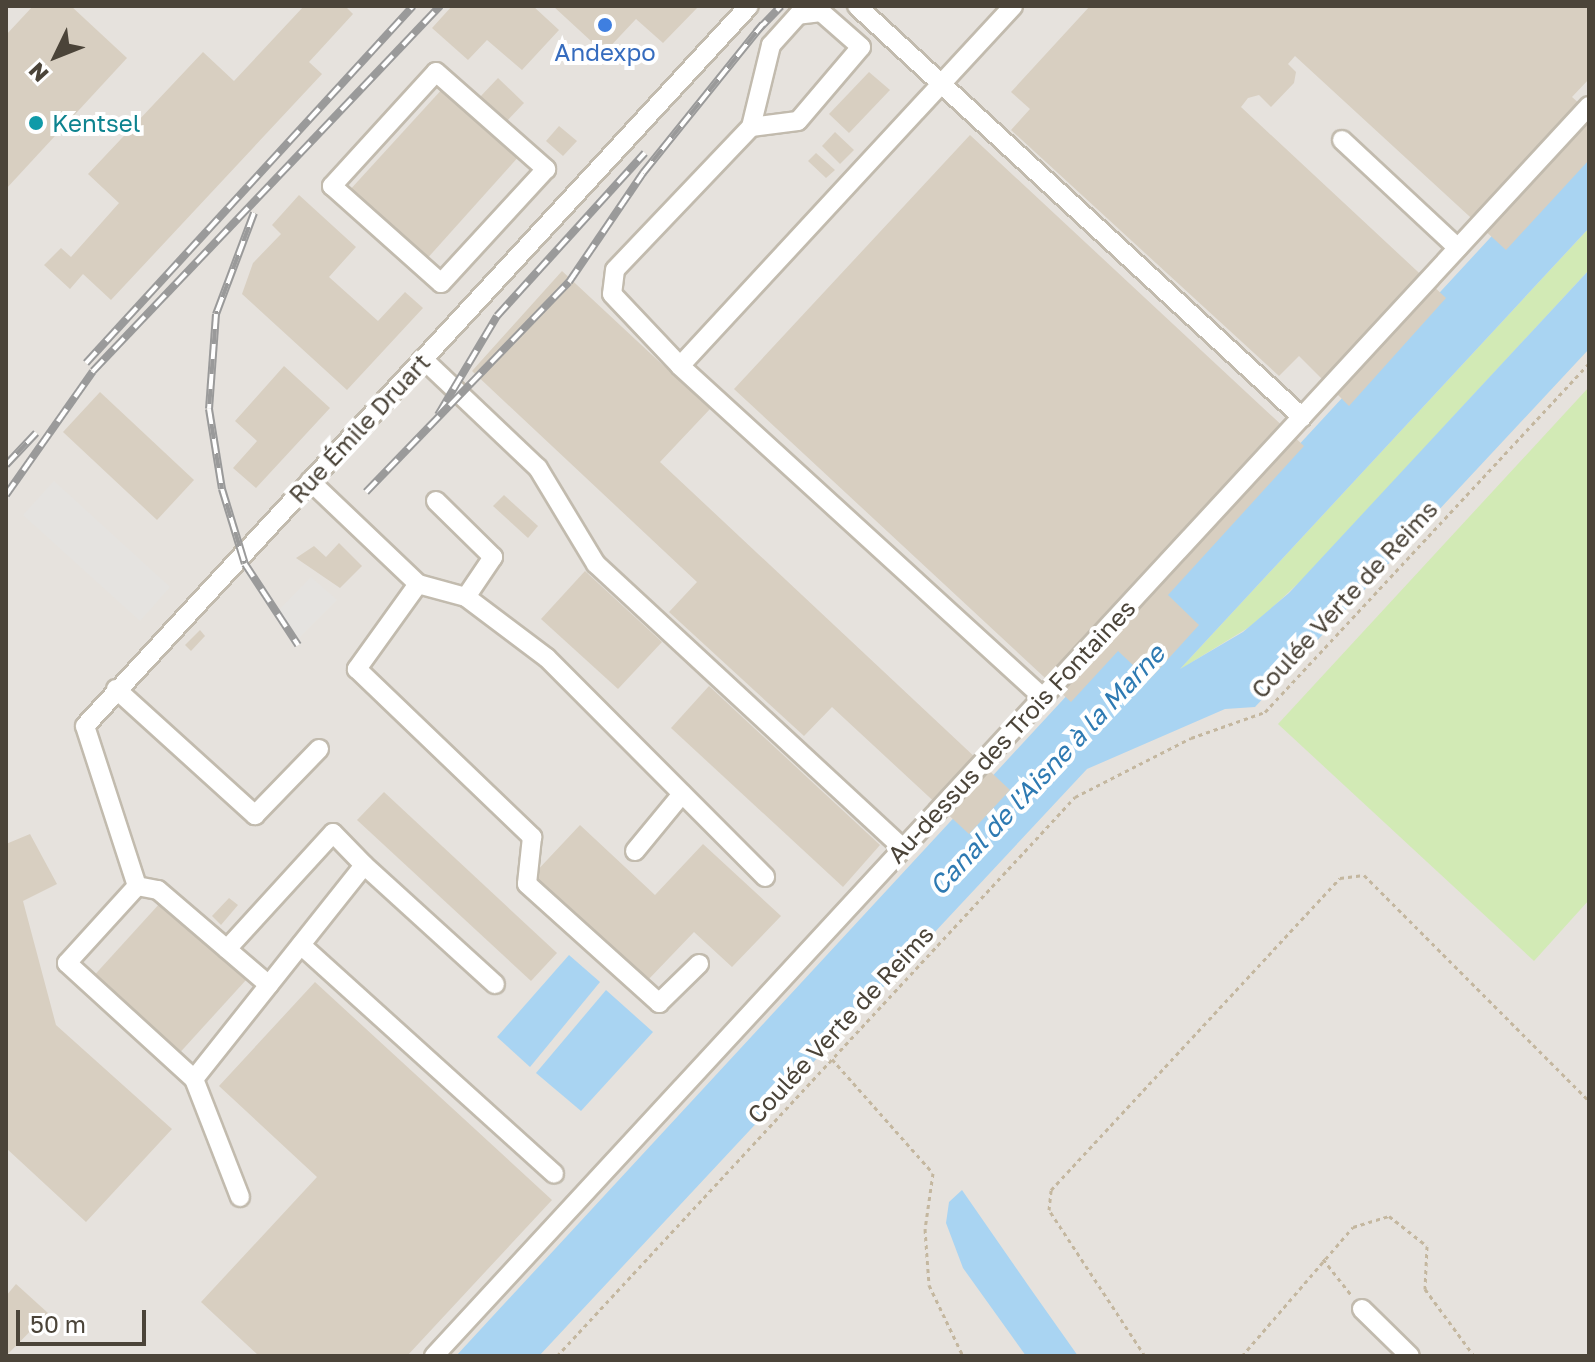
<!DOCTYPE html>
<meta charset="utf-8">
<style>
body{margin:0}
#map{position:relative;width:1595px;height:1362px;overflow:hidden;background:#f6f3ec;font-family:"Golos Text",sans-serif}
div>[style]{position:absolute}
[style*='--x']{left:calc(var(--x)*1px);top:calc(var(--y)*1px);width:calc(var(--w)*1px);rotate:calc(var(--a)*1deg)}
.industrial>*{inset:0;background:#e6e2dd}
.green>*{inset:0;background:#d2eab5}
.parking>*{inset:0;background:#e5e3e0}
.water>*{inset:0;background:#a9d4f2}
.building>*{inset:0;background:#d8cfc1}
.path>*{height:3px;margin-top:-1.5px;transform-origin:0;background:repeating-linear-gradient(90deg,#c4b79f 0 4px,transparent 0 8px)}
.roads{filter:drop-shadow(2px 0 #c2bbae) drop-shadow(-2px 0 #c2bbae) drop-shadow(0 2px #c2bbae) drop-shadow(0 -2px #c2bbae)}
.minor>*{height:18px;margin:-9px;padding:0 9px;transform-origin:9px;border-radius:9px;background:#fff}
.rail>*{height:8px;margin-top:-4px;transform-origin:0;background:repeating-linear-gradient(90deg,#fff 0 15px,#9a9a9a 0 30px);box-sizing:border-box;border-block:2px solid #9a9a9a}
.dots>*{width:22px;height:22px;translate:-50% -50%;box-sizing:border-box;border:4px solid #fff;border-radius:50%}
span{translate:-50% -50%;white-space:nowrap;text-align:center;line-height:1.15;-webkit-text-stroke:8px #fff;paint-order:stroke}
.shop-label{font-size:24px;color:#366cbe}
.culture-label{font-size:24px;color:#0d838f}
.left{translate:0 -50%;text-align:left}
.street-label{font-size:24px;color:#4b4439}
.water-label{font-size:26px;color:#2e7ab2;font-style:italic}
.frame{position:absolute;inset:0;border:8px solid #4b4439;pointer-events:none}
.north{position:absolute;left:16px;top:16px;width:80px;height:80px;-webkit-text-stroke:6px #fff;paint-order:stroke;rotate:227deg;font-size:22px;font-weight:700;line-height:32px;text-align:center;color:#4b4439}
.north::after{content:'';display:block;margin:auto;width:28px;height:36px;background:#4b4439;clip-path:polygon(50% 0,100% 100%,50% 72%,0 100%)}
.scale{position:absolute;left:16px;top:1310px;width:130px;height:36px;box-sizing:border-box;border:4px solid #4b4439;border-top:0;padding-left:10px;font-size:24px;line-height:28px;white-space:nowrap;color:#4b4439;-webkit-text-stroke:6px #fff;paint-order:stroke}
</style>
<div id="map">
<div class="industrial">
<i style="clip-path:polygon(6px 6px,1589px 6px,1589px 1356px,6px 1356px)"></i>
</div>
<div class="green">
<i style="clip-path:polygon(1589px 228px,1589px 270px,1306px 576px,1256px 623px,1179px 670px)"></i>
<i style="clip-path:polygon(1589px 387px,1589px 900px,1534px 961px,1278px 724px)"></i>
</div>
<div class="parking">
<i style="clip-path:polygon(54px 481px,170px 587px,140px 621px,23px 515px)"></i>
<i style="clip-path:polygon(311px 577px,337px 600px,299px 638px,278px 611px)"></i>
</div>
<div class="water">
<i style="clip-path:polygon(1589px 131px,1589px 228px,1180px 669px,1243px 632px,1289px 593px,1589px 270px,1589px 349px,1255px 707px,1225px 709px,1087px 769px,539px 1356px,456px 1356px)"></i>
<i style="clip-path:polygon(569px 955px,600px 982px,530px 1067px,497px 1037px)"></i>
<i style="clip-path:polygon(606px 990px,653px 1032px,581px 1111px,536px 1073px)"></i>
<i style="clip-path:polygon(962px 1190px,1030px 1288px,1078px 1356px,1026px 1356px,963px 1268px,946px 1223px,949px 1202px)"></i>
</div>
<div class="building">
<i style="clip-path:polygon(33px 6px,71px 6px,127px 58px,6px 189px,6px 35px)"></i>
<i style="clip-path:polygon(304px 6px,345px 6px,353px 14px,309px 62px,322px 74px,111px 300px,83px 274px,70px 289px,44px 265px,61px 248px,71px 257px,119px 203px,88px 174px,203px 52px,234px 81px)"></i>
<i style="clip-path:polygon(452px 6px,533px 6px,559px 30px,522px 70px,487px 40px,468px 60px,432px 28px)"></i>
<i style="clip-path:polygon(553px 6px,699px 6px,663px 43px,636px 19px,604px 53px)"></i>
<i style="clip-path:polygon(1090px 6px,1589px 6px,1589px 79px,1572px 97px,1589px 112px,1589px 160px,1506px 250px,1295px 56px,1288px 64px,1296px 72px,1294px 83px,1271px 107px,1259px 95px,1248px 98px,1241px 107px,1446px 298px,1349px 406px,1299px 356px,1279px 376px,1011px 130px,1030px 109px,1011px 92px)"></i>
<i style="clip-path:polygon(869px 72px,890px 90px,849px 133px,829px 114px)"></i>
<i style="clip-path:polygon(498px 78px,524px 103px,505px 123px,479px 98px)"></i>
<i style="clip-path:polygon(444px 87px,520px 155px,425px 261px,348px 192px)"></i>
<i style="clip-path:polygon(559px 126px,577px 141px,563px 156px,546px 141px)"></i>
<i style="clip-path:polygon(835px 132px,854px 150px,840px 164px,822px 146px)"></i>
<i style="clip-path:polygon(970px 135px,1304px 446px,1168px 595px,1199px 625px,1149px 680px,1118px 651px,1071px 702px,734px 389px)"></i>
<i style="clip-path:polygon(816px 153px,835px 170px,826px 178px,808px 161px)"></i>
<i style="clip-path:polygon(299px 195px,356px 247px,329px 277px,378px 321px,405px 292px,423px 308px,347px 390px,242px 294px,253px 263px,281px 234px,272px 225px)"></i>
<i style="clip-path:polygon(562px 271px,710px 409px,660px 462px,1010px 790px,969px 834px,832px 707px,804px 736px,669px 612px,697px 582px,472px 371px)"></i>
<i style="clip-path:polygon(284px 366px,330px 408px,256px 488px,233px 468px,257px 441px,235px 421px)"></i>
<i style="clip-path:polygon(100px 392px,194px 480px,157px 520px,63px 432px)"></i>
<i style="clip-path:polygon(504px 495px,538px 526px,528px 538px,493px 506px)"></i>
<i style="clip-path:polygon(339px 543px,362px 566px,340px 588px,296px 558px,314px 546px,326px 557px)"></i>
<i style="clip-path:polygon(585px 571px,662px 642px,618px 689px,541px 619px)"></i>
<i style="clip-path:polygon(200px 630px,205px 636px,191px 651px,185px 645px)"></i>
<i style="clip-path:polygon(709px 686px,880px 845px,843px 887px,671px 728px)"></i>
<i style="clip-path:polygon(384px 792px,557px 953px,531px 981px,357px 820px)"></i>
<i style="clip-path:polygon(580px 825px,655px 895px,703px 844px,781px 916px,732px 967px,694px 932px,647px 981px,532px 876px)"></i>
<i style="clip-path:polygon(30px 834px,57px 884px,23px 901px,56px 1025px,172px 1129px,86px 1222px,6px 1148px,6px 844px)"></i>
<i style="clip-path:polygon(229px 898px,238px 905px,221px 925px,212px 916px)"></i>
<i style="clip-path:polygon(161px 902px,246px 980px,175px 1058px,90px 980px)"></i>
<i style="clip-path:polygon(315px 982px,552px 1200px,407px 1356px,259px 1356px,201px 1302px,317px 1177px,219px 1086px)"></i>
<i style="clip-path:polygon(16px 1284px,48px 1313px,6px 1356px,6px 1296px)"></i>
</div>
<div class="path">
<i style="--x:832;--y:1059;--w:152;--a:48.5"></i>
<i style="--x:933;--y:1173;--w:57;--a:98.1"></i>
<i style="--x:925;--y:1229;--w:56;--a:85.9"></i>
<i style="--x:929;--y:1285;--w:79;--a:64.4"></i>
<i style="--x:1323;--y:1259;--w:47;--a:51.9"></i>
<i style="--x:557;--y:1356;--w:762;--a:-47.18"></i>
<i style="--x:1075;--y:797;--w:130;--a:-27"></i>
<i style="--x:1191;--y:738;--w:78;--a:-19.4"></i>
<i style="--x:1265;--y:712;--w:476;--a:-47.1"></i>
<i style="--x:1145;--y:1356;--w:175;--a:-123.3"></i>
<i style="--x:1049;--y:1210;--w:20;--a:-84"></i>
<i style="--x:1051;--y:1190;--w:425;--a:-47.2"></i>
<i style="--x:1340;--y:878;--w:24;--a:-7"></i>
<i style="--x:1364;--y:875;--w:319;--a:45.1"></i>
<i style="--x:1242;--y:1356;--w:170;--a:-49.3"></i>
<i style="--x:1353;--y:1227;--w:38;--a:-17"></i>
<i style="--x:1389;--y:1216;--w:48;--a:38.3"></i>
<i style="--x:1427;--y:1246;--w:43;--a:92.7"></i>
<i style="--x:1425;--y:1289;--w:83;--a:53.8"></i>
</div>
<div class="roads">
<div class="minor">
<i style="--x:857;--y:6;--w:606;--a:42.73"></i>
<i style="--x:436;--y:72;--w:147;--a:41.4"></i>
<i style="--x:546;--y:169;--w:155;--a:132.6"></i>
<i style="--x:441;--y:283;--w:146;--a:-138.3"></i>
<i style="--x:332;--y:186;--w:154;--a:-47.6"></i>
<i style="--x:751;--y:127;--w:47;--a:-7.3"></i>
<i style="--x:798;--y:121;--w:97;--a:-49.6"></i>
<i style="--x:861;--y:47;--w:53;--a:-138.8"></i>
<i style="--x:821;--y:12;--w:23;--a:173"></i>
<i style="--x:798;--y:15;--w:40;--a:132"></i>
<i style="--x:771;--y:45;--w:84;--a:103.7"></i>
<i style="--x:751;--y:127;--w:197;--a:133.6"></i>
<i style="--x:615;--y:270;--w:24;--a:97"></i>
<i style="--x:612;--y:294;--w:99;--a:46.6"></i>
<i style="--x:680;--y:366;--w:491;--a:42.4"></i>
<i style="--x:1342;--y:140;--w:158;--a:43"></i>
<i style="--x:423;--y:359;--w:158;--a:43.5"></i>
<i style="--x:538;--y:468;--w:112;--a:58.9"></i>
<i style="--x:596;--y:564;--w:418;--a:42.8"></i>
<i style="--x:680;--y:366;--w:490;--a:-47.2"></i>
<i style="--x:310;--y:481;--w:149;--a:43.6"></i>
<i style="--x:418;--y:584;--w:105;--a:125.7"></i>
<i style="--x:357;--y:669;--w:243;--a:43.8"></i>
<i style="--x:532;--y:837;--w:47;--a:96.1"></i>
<i style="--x:527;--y:884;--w:178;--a:42"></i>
<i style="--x:659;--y:1003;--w:56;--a:-44.3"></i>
<i style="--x:436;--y:501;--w:80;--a:44.5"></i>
<i style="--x:493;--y:557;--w:48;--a:124"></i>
<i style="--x:418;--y:584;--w:50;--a:15.2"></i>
<i style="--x:466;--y:597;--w:101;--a:37"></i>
<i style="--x:547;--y:658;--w:309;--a:45.1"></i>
<i style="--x:116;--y:689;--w:188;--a:42.2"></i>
<i style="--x:255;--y:815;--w:92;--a:-45.9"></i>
<i style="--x:635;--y:851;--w:74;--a:-50.5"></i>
<i style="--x:137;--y:886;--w:168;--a:-108"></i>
<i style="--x:85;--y:726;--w:979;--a:-47.32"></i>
<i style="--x:301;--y:945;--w:341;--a:42.1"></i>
<i style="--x:227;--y:949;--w:157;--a:-47.6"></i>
<i style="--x:333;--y:833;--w:45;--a:45.9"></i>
<i style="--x:194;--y:1079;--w:273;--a:-51.5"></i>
<i style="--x:364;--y:865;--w:177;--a:42.3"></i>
<i style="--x:240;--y:1197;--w:127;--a:-111.3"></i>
<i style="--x:194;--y:1079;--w:172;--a:-137.6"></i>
<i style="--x:67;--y:963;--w:104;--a:-47.7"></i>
<i style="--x:137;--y:886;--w:21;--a:11"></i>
<i style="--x:158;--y:890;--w:146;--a:40.6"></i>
<i style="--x:1362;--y:1309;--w:67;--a:44.4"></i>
<i style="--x:434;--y:1356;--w:1702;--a:-47.26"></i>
</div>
</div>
<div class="rail">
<i style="--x:756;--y:32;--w:36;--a:-46"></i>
<i style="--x:254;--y:213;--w:108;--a:110.6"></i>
<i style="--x:216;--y:314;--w:95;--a:94.2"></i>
<i style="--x:209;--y:409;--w:81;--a:80.8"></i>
<i style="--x:222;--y:489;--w:78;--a:73"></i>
<i style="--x:245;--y:564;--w:97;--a:56.8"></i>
<i style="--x:86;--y:363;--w:484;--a:-47.5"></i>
<i style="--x:438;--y:415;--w:115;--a:-59.2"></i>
<i style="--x:497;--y:316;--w:220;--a:-47.8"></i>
<i style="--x:6;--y:465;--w:44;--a:-46.8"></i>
<i style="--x:366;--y:492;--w:292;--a:-46"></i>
<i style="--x:569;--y:282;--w:132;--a:-55.8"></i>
<i style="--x:643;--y:173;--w:191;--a:-51.2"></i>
<i style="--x:6;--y:495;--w:151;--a:-54.9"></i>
<i style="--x:93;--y:371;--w:504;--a:-46.45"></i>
</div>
<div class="dots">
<i style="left:605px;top:25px;background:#3f7fe0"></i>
<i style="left:36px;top:123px;background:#0f9aa8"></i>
</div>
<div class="shop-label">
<span style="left:605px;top:52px">Andexpo</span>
</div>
<div class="culture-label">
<span class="left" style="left:52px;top:123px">Kentsel</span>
</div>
<div class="street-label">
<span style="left:359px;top:428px;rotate:-47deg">Rue Émile Druart</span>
<span style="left:1344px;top:599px;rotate:-47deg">Coulée Verte de Reims</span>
<span style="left:1011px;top:731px;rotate:-47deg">Au-dessus des Trois Fontaines</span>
<span style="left:840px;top:1024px;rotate:-47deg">Coulée Verte de Reims</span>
</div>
<div class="water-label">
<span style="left:1047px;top:770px;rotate:-47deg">Canal de l'Aisne à la Marne</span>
</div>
<div class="frame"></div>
<div class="north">N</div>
<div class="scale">50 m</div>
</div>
